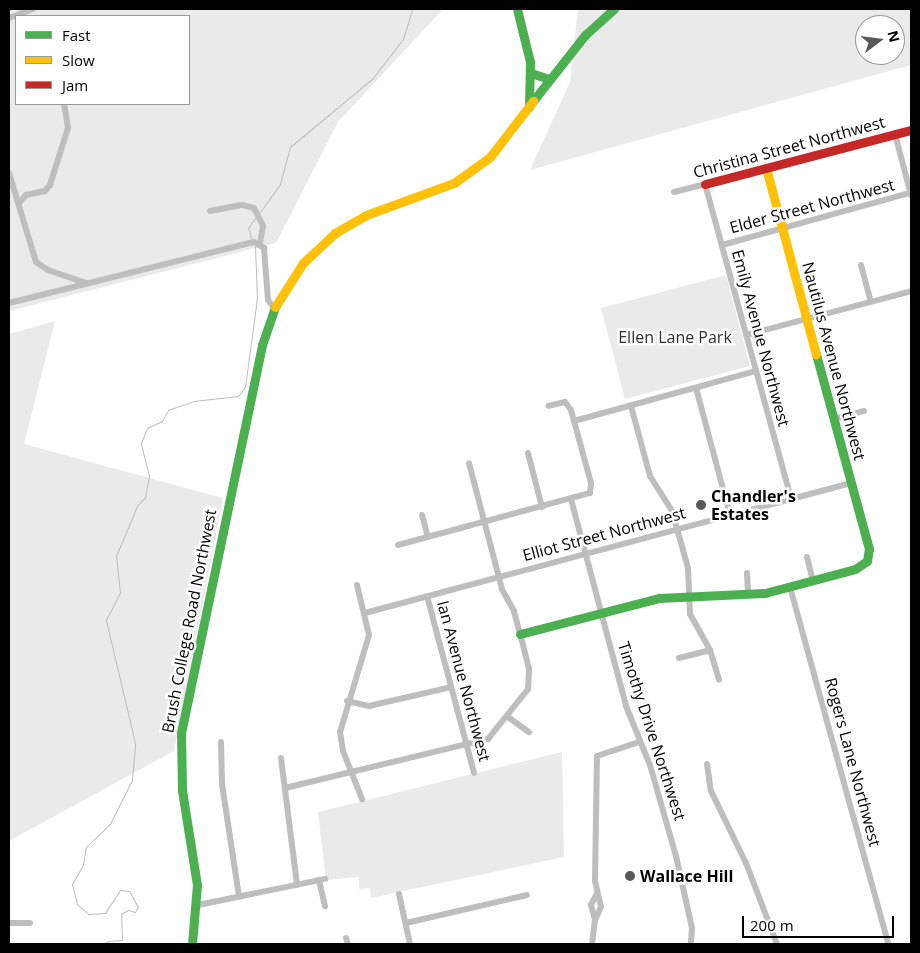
<!DOCTYPE html>
<style>
body{margin:0}
#map{position:relative;width:920px;height:953px;overflow:hidden;background:#fff;font-family:"Open Sans",sans-serif}
div>[style]{position:absolute}
[style*='--x']{left:calc(var(--x)*1px);top:calc(var(--y)*1px);width:calc(var(--w)*1px);rotate:calc(var(--a)*1deg)}
.green>*{inset:0;background:#eaeaea}
.stream>*{height:1px;margin:-0.5px;padding:0 0.5px;transform-origin:0.5px;border-radius:0.5px;background:#bcbcbc}
.street>*{height:6px;margin:-3px;padding:0 3px;transform-origin:3px;border-radius:3px;background:#bebebe}
.fast>*{height:9px;margin:-4.5px;padding:0 4.5px;transform-origin:4.5px;border-radius:4.5px;background:#4caf50}
.slow>*{height:9px;margin:-4.5px;padding:0 4.5px;transform-origin:4.5px;border-radius:4.5px;background:#ffc107}
.jam>*{height:9px;margin:-4.5px;padding:0 4.5px;transform-origin:4.5px;border-radius:4.5px;background:#c62828}
.dots>*{width:14px;height:14px;translate:-50% -50%;box-sizing:border-box;border:2px solid #fff;border-radius:50%}
span{translate:-50% -50%;white-space:nowrap;text-align:center;line-height:1.15;-webkit-text-stroke:5px #fff;paint-order:stroke}
.street-label{font-size:16px;color:#000}
.park-label{font-size:16px;color:#303030}
.poi-label{font-size:16px;color:#000;font-weight:700}
.left{translate:0 -50%;text-align:left}
.frame{position:absolute;inset:0;border:10px solid #000;pointer-events:none}
.legend{position:absolute;left:15px;top:15px;width:175px;height:90px;box-sizing:border-box;background:#fff;border:1px solid #999;margin:0;padding:6px 9px;list-style:none;font-size:15px;color:#000}
.legend li{display:flex;align-items:center;gap:10px;height:25px}
.legend b{width:25px;border:1px solid #999}
.north{position:absolute;left:855px;top:15px;width:50px;height:50px;box-sizing:border-box;background:#fff;border:1px solid #999;border-radius:50%;rotate:75deg;font-size:14px;font-weight:700;line-height:20px;text-align:center;color:#000}
.north::after{content:'';display:block;margin:auto;width:18px;height:22px;background:#595959;clip-path:polygon(50% 0,100% 100%,50% 72%,0 100%)}
.scale{position:absolute;left:742px;top:916px;width:152px;height:22px;box-sizing:border-box;border:2px solid #000;border-top:0;padding-left:6px;font-size:15px;line-height:18px;white-space:nowrap;color:#000;-webkit-text-stroke:4px #fff;paint-order:stroke}
</style>
<div id="map">
<div class="green">
<i style="clip-path:polygon(evenodd,9px 9px,443px 9px,338px 122px,276px 243px,9px 311px,9px 9px,16px 16px,189px 16px,189px 104px,16px 104px,16px 16px)"></i>
<i style="clip-path:polygon(evenodd,578px 9px,911px 9px,911px 65px,530px 170px,570px 82px,578px 9px,865px 25px,895px 25px,895px 55px,865px 55px,865px 25px)"></i>
<i style="clip-path:polygon(726px 275px,750px 366px,625px 399px,601px 308px)"></i>
<i style="clip-path:polygon(55px 321px,24px 444px,223px 498px,174px 751px,9px 841px,9px 334px)"></i>
<i style="clip-path:polygon(562px 752px,564px 857px,371px 898px,370px 888px,359px 889px,359px 877px,326px 880px,318px 812px)"></i>
</div>
<div class="stream">
<i style="--x:260;--y:212;--w:34;--a:-54"></i>
<i style="--x:280;--y:184;--w:38;--a:-75"></i>
<i style="--x:290;--y:147;--w:107;--a:-39.7"></i>
<i style="--x:372;--y:79;--w:51;--a:-52.2"></i>
<i style="--x:403;--y:39;--w:31;--a:-73"></i>
<i style="--x:252;--y:240;--w:13;--a:-108"></i>
<i style="--x:248;--y:228;--w:14;--a:-54"></i>
<i style="--x:104;--y:944;--w:5;--a:-37"></i>
<i style="--x:108;--y:941;--w:14;--a:-4"></i>
<i style="--x:122;--y:940;--w:26;--a:-92"></i>
<i style="--x:121;--y:914;--w:8;--a:-30"></i>
<i style="--x:128;--y:910;--w:7;--a:16"></i>
<i style="--x:135;--y:912;--w:6;--a:-59"></i>
<i style="--x:138;--y:907;--w:18;--a:-119"></i>
<i style="--x:129;--y:891;--w:9;--a:-174"></i>
<i style="--x:120;--y:890;--w:27;--a:123"></i>
<i style="--x:105;--y:913;--w:17;--a:177"></i>
<i style="--x:88;--y:914;--w:15;--a:-138"></i>
<i style="--x:77;--y:904;--w:21;--a:-104"></i>
<i style="--x:72;--y:884;--w:22;--a:-60"></i>
<i style="--x:83;--y:865;--w:18;--a:-81"></i>
<i style="--x:86;--y:847;--w:33;--a:-44"></i>
<i style="--x:110;--y:824;--w:49;--a:-63.4"></i>
<i style="--x:132;--y:780;--w:37;--a:-85"></i>
<i style="--x:135;--y:743;--w:126;--a:-103.3"></i>
<i style="--x:106;--y:620;--w:30;--a:-63"></i>
<i style="--x:120;--y:593;--w:37;--a:-96"></i>
<i style="--x:116;--y:556;--w:54;--a:-67.2"></i>
<i style="--x:137;--y:506;--w:12;--a:-48"></i>
<i style="--x:145;--y:497;--w:21;--a:-79"></i>
<i style="--x:149;--y:476;--w:34;--a:-104"></i>
<i style="--x:141;--y:443;--w:16;--a:-68"></i>
<i style="--x:147;--y:428;--w:17;--a:-25"></i>
<i style="--x:162;--y:421;--w:13;--a:-61"></i>
<i style="--x:168;--y:410;--w:28;--a:-19"></i>
<i style="--x:194;--y:401;--w:44;--a:-6.5"></i>
<i style="--x:238;--y:396;--w:11;--a:-52"></i>
<i style="--x:245;--y:387;--w:90;--a:-82.3"></i>
<i style="--x:257;--y:298;--w:52;--a:-92.2"></i>
</div>
<div class="street">
<i style="--x:9;--y:18;--w:26;--a:-21"></i>
<i style="--x:895;--y:134;--w:63;--a:75.3"></i>
<i style="--x:9;--y:173;--w:93;--a:73.1"></i>
<i style="--x:36;--y:262;--w:14;--a:34"></i>
<i style="--x:48;--y:270;--w:39;--a:19"></i>
<i style="--x:674;--y:192;--w:32;--a:-14"></i>
<i style="--x:705;--y:184;--w:327;--a:74.7"></i>
<i style="--x:19;--y:203;--w:11;--a:-49"></i>
<i style="--x:26;--y:195;--w:19;--a:-12"></i>
<i style="--x:45;--y:191;--w:8;--a:-50"></i>
<i style="--x:50;--y:185;--w:60;--a:-72.5"></i>
<i style="--x:68;--y:128;--w:24;--a:-99"></i>
<i style="--x:210;--y:211;--w:33;--a:-11"></i>
<i style="--x:242;--y:205;--w:12;--a:14"></i>
<i style="--x:254;--y:208;--w:20;--a:63"></i>
<i style="--x:263;--y:226;--w:17;--a:100"></i>
<i style="--x:722;--y:245;--w:195;--a:-15.5"></i>
<i style="--x:861;--y:265;--w:38;--a:75"></i>
<i style="--x:9;--y:303;--w:252;--a:-14"></i>
<i style="--x:254;--y:242;--w:12;--a:31"></i>
<i style="--x:264;--y:248;--w:52;--a:85.6"></i>
<i style="--x:268;--y:300;--w:10;--a:53"></i>
<i style="--x:746;--y:335;--w:171;--a:-14.9"></i>
<i style="--x:696;--y:388;--w:131;--a:75"></i>
<i style="--x:631;--y:406;--w:73;--a:74.8"></i>
<i style="--x:650;--y:476;--w:41;--a:57.8"></i>
<i style="--x:672;--y:511;--w:59;--a:74.3"></i>
<i style="--x:688;--y:568;--w:46;--a:87.5"></i>
<i style="--x:690;--y:614;--w:41;--a:60.9"></i>
<i style="--x:710;--y:650;--w:31;--a:73"></i>
<i style="--x:834;--y:419;--w:31;--a:-15"></i>
<i style="--x:574;--y:421;--w:189;--a:-15.4"></i>
<i style="--x:528;--y:453;--w:56;--a:75.5"></i>
<i style="--x:571;--y:499;--w:214;--a:75.1"></i>
<i style="--x:626;--y:706;--w:64;--a:67.9"></i>
<i style="--x:650;--y:765;--w:95;--a:74.1"></i>
<i style="--x:676;--y:856;--w:74;--a:77.5"></i>
<i style="--x:692;--y:928;--w:16;--a:94"></i>
<i style="--x:422;--y:515;--w:23;--a:75"></i>
<i style="--x:398;--y:545;--w:199;--a:-15.2"></i>
<i style="--x:590;--y:493;--w:10;--a:-84"></i>
<i style="--x:591;--y:483;--w:76;--a:-105.3"></i>
<i style="--x:571;--y:410;--w:10;--a:-127"></i>
<i style="--x:565;--y:402;--w:17;--a:167"></i>
<i style="--x:807;--y:557;--w:25;--a:76"></i>
<i style="--x:747;--y:573;--w:22;--a:87"></i>
<i style="--x:357;--y:585;--w:51;--a:76.5"></i>
<i style="--x:369;--y:635;--w:101;--a:106.6"></i>
<i style="--x:340;--y:732;--w:19;--a:81"></i>
<i style="--x:343;--y:751;--w:52;--a:68.4"></i>
<i style="--x:790;--y:587;--w:370;--a:74.6"></i>
<i style="--x:427;--y:596;--w:183;--a:75.1"></i>
<i style="--x:365;--y:613;--w:503;--a:-14.98"></i>
<i style="--x:679;--y:658;--w:32;--a:-14"></i>
<i style="--x:347;--y:701;--w:23;--a:13"></i>
<i style="--x:369;--y:706;--w:84;--a:-13"></i>
<i style="--x:508;--y:717;--w:26;--a:36"></i>
<i style="--x:221;--y:742;--w:42;--a:88.6"></i>
<i style="--x:222;--y:784;--w:114;--a:81.4"></i>
<i style="--x:281;--y:758;--w:128;--a:82.8"></i>
<i style="--x:707;--y:764;--w:27;--a:82"></i>
<i style="--x:711;--y:791;--w:80;--a:64.1"></i>
<i style="--x:746;--y:863;--w:87;--a:69.1"></i>
<i style="--x:285;--y:788;--w:209;--a:-13.6"></i>
<i style="--x:488;--y:739;--w:64;--a:-51.3"></i>
<i style="--x:528;--y:689;--w:20;--a:-87"></i>
<i style="--x:529;--y:669;--w:36;--a:-104"></i>
<i style="--x:520;--y:634;--w:24;--a:-105"></i>
<i style="--x:514;--y:611;--w:25;--a:-119"></i>
<i style="--x:502;--y:589;--w:130;--a:-104.7"></i>
<i style="--x:319;--y:880;--w:27;--a:77"></i>
<i style="--x:399;--y:894;--w:51;--a:77.6"></i>
<i style="--x:198;--y:905;--w:130;--a:-11.6"></i>
<i style="--x:595;--y:920;--w:16;--a:-105"></i>
<i style="--x:591;--y:905;--w:11;--a:-63"></i>
<i style="--x:9;--y:923;--w:21;--a:0"></i>
<i style="--x:406;--y:923;--w:124;--a:-13"></i>
<i style="--x:346;--y:938;--w:6;--a:72"></i>
<i style="--x:592;--y:944;--w:24;--a:-83"></i>
<i style="--x:595;--y:920;--w:14;--a:-65"></i>
<i style="--x:601;--y:907;--w:27;--a:-103"></i>
<i style="--x:595;--y:881;--w:125;--a:-89.1"></i>
<i style="--x:597;--y:756;--w:44;--a:-18.4"></i>
</div>
<div class="fast">
<i style="--x:517;--y:9;--w:55;--a:76.2"></i>
<i style="--x:530;--y:62;--w:45;--a:91.3"></i>
<i style="--x:531;--y:73;--w:20;--a:18"></i>
<i style="--x:533;--y:101;--w:84;--a:-51.8"></i>
<i style="--x:585;--y:35;--w:39;--a:-42"></i>
<i style="--x:520;--y:634;--w:144;--a:-14.5"></i>
<i style="--x:659;--y:598;--w:106;--a:-2.7"></i>
<i style="--x:765;--y:593;--w:93;--a:-14.9"></i>
<i style="--x:855;--y:569;--w:14;--a:-34"></i>
<i style="--x:867;--y:561;--w:12;--a:-81"></i>
<i style="--x:869;--y:549;--w:202;--a:-105.2"></i>
<i style="--x:192;--y:944;--w:59;--a:-85.2"></i>
<i style="--x:197;--y:885;--w:96;--a:-99"></i>
<i style="--x:182;--y:790;--w:57;--a:-91"></i>
<i style="--x:181;--y:733;--w:396;--a:-78.2"></i>
<i style="--x:262;--y:345;--w:40;--a:-71.1"></i>
</div>
<div class="slow">
<i style="--x:766;--y:168;--w:193;--a:75"></i>
<i style="--x:275;--y:307;--w:52;--a:-57.5"></i>
<i style="--x:303;--y:263;--w:44;--a:-43.2"></i>
<i style="--x:335;--y:233;--w:36;--a:-30"></i>
<i style="--x:366;--y:215;--w:94;--a:-20"></i>
<i style="--x:454;--y:183;--w:44;--a:-35.8"></i>
<i style="--x:490;--y:157;--w:71;--a:-52.5"></i>
</div>
<div class="jam">
<i style="--x:705;--y:184;--w:213;--a:-14.7"></i>
</div>
<div class="dots">
<i style="left:701px;top:505px;background:#595959"></i>
<i style="left:630px;top:876px;background:#595959"></i>
</div>
<div class="street-label">
<span style="left:789px;top:147px;rotate:-15deg">Christina Street Northwest</span>
<span style="left:812px;top:206px;rotate:-15deg">Elder Street Northwest</span>
<span style="left:761px;top:338px;rotate:75deg">Emily Avenue Northwest</span>
<span style="left:834px;top:361px;rotate:75deg">Nautilus Avenue Northwest</span>
<span style="left:604px;top:534px;rotate:-15deg">Elliot Street Northwest</span>
<span style="left:189px;top:621px;rotate:-79deg">Brush College Road Northwest</span>
<span style="left:464px;top:681px;rotate:75deg">Ian Avenue Northwest</span>
<span style="left:652px;top:731px;rotate:72deg">Timothy Drive Northwest</span>
<span style="left:853px;top:762px;rotate:75deg">Rogers Lane Northwest</span>
</div>
<div class="park-label">
<span style="left:675px;top:337px">Ellen Lane Park</span>
</div>
<div class="poi-label">
<span class="left" style="left:711px;top:505px">Chandler's<br>Estates</span>
<span class="left" style="left:640px;top:876px">Wallace Hill</span>
</div>
<div class="frame"></div>
<ul class="legend">
<li><b style="height:6px;background:#4caf50"></b>Fast</li>
<li><b style="height:6px;background:#ffc107"></b>Slow</li>
<li><b style="height:6px;background:#c62828"></b>Jam</li>
</ul>
<div class="north">N</div>
<div class="scale">200 m</div>
</div>
